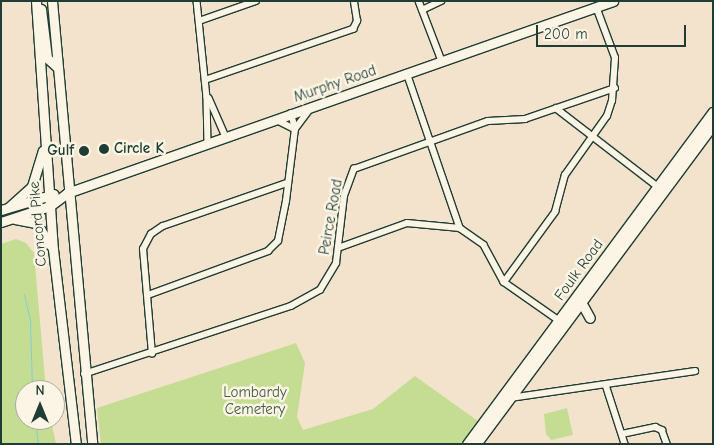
<!DOCTYPE html>
<style>
body{margin:0}
#map{position:relative;width:714px;height:445px;overflow:hidden;background:#f4e3cc;font-family:"Comic Neue",sans-serif}
div>[style]{position:absolute}
[style*='--x']{left:calc(var(--x)*1px);top:calc(var(--y)*1px);width:calc(var(--w)*1px);rotate:calc(var(--a)*1deg)}
.green>*{inset:0;background:#c4dd93}
.stream>*{height:1px;margin:-0.5px;padding:0 0.5px;transform-origin:0.5px;border-radius:0.5px;background:#7ecfd7}
.roads{filter:drop-shadow(1px 0 #1f3d34) drop-shadow(-1px 0 #1f3d34) drop-shadow(0 1px #1f3d34) drop-shadow(0 -1px #1f3d34)}
.minor>*{height:5.5px;margin:-2.75px;padding:0 2.75px;transform-origin:2.75px;border-radius:2.75px;background:#fcf5e5}
.primary>*{height:9px;margin:-4.5px;padding:0 4.5px;transform-origin:4.5px;border-radius:4.5px;background:#fcf5e5}
.trunk>*{height:9px;margin:-4.5px;padding:0 4.5px;transform-origin:4.5px;border-radius:4.5px;background:#fcf5e5}
.dots>*{width:14px;height:14px;translate:-50% -50%;box-sizing:border-box;border:2px solid #fcf5e5;border-radius:50%}
span{translate:-50% -50%;white-space:nowrap;text-align:center;line-height:1.15;-webkit-text-stroke:5px #fcf5e5;paint-order:stroke}
.street-label{font-size:15px;color:#1f3d34}
.poi-label{font-size:15px;color:#1f3d34;font-weight:700}
.left{translate:0 -50%;text-align:left}
.right{translate:-100% -50%;text-align:right}
.park-label{font-size:15px;color:#405d47}
.frame{position:absolute;inset:0;border:2px solid #1f3d34;pointer-events:none}
.north{position:absolute;left:15px;top:380px;width:50px;height:50px;box-sizing:border-box;background:#fcf5e5;border:1px solid #a4ab9e;border-radius:50%;rotate:0deg;font-size:14px;font-weight:700;line-height:20px;text-align:center;color:#1f3d34}
.north::after{content:'';display:block;margin:auto;width:18px;height:22px;background:#1f3d34;clip-path:polygon(50% 0,100% 100%,50% 72%,0 100%)}
.scale{position:absolute;left:536px;top:25px;width:150px;height:22px;box-sizing:border-box;border:2px solid #1f3d34;border-top:0;padding-left:6px;font-size:15px;line-height:18px;white-space:nowrap;color:#1f3d34;-webkit-text-stroke:4px #fcf5e5;paint-order:stroke}
</style>
<div id="map">
<div class="green">
<i style="clip-path:polygon(16px 239px,26px 243px,34px 253px,46px 390px,25px 390px,25px 420px,51px 420px,56px 444px,1px 444px,1px 244px)"></i>
<i style="clip-path:polygon(296px 343px,305px 363px,297px 417px,303px 430px,373px 409px,415px 376px,482px 424px,467px 444px,101px 444px,97px 408px)"></i>
<i style="clip-path:polygon(567px 408px,573px 435px,551px 440px,546px 434px,544px 414px)"></i>
</div>
<div class="stream">
<i style="--x:24;--y:294;--w:28;--a:77"></i>
<i style="--x:30;--y:321;--w:69;--a:88.3"></i>
<i style="--x:35;--y:420;--w:24;--a:83"></i>
</div>
<div class="roads">
<div class="minor">
<i style="--x:197;--y:1;--w:97;--a:84.1"></i>
<i style="--x:207;--y:97;--w:46;--a:88.8"></i>
<i style="--x:419;--y:1;--w:64;--a:69"></i>
<i style="--x:422;--y:10;--w:21;--a:-25"></i>
<i style="--x:199;--y:21;--w:60;--a:-19.3"></i>
<i style="--x:407;--y:73;--w:164;--a:71.1"></i>
<i style="--x:460;--y:228;--w:29;--a:35"></i>
<i style="--x:484;--y:245;--w:42;--a:61.6"></i>
<i style="--x:504;--y:282;--w:68;--a:34.9"></i>
<i style="--x:205;--y:80;--w:157;--a:-19"></i>
<i style="--x:353;--y:29;--w:9;--a:-63"></i>
<i style="--x:357;--y:21;--w:20;--a:-99"></i>
<i style="--x:209;--y:98;--w:43;--a:66.4"></i>
<i style="--x:556;--y:108;--w:128;--a:37.7"></i>
<i style="--x:277;--y:120;--w:20;--a:27"></i>
<i style="--x:295;--y:129;--w:25;--a:-53"></i>
<i style="--x:338;--y:248;--w:73;--a:-19.9"></i>
<i style="--x:407;--y:223;--w:53;--a:5.4"></i>
<i style="--x:504;--y:282;--w:87;--a:-53.9"></i>
<i style="--x:555;--y:212;--w:38;--a:-75"></i>
<i style="--x:565;--y:175;--w:72;--a:-54.6"></i>
<i style="--x:607;--y:116;--w:16;--a:-72"></i>
<i style="--x:612;--y:101;--w:43;--a:-86"></i>
<i style="--x:615;--y:58;--w:54;--a:-110.4"></i>
<i style="--x:148;--y:295;--w:128;--a:-20.1"></i>
<i style="--x:268;--y:251;--w:14;--a:-45"></i>
<i style="--x:278;--y:241;--w:41;--a:-78.7"></i>
<i style="--x:286;--y:201;--w:73;--a:-82.9"></i>
<i style="--x:295;--y:129;--w:16;--a:-105"></i>
<i style="--x:152;--y:354;--w:105;--a:-94.9"></i>
<i style="--x:143;--y:249;--w:17;--a:-62"></i>
<i style="--x:151;--y:234;--w:14;--a:-34"></i>
<i style="--x:163;--y:226;--w:131;--a:-19.1"></i>
<i style="--x:84;--y:374;--w:218;--a:-18.2"></i>
<i style="--x:291;--y:306;--w:33;--a:-29"></i>
<i style="--x:320;--y:290;--w:31;--a:-59"></i>
<i style="--x:336;--y:263;--w:67;--a:-83.2"></i>
<i style="--x:344;--y:196;--w:29;--a:-70"></i>
<i style="--x:354;--y:169;--w:142;--a:-19.7"></i>
<i style="--x:488;--y:121;--w:37;--a:-3"></i>
<i style="--x:525;--y:119;--w:95;--a:-19"></i>
<i style="--x:606;--y:385;--w:62;--a:72.1"></i>
<i style="--x:510;--y:398;--w:187;--a:-8.3"></i>
<i style="--x:622;--y:434;--w:34;--a:-12"></i>
<i style="--x:655;--y:427;--w:8;--a:23"></i>
<i style="--x:662;--y:430;--w:15;--a:70"></i>
</div>
<div class="primary">
<i style="--x:67;--y:193;--w:579;--a:-19.37"></i>
<i style="--x:581;--y:302;--w:18;--a:61"></i>
<i style="--x:467;--y:444;--w:413;--a:-53.5"></i>
<i style="--x:476;--y:444;--w:397;--a:-53.4"></i>
</div>
<div class="trunk">
<i style="--x:36;--y:1;--w:249;--a:86.1"></i>
<i style="--x:53;--y:249;--w:196;--a:83.3"></i>
<i style="--x:52;--y:1;--w:445;--a:84.8"></i>
<i style="--x:41;--y:9;--w:49;--a:83"></i>
<i style="--x:47;--y:58;--w:13;--a:42"></i>
<i style="--x:9;--y:207;--w:31;--a:-42"></i>
<i style="--x:32;--y:186;--w:37;--a:-73"></i>
<i style="--x:1;--y:210;--w:55;--a:-16.8"></i>
<i style="--x:15;--y:219;--w:21;--a:11"></i>
<i style="--x:36;--y:223;--w:27;--a:57"></i>
<i style="--x:1;--y:222;--w:52;--a:-18.1"></i>
<i style="--x:50;--y:206;--w:21;--a:-37"></i>
</div>
</div>
<div class="dots">
<i style="left:104px;top:149px;background:#1f3d34"></i>
<i style="left:84px;top:151px;background:#1f3d34"></i>
</div>
<div class="street-label">
<span style="left:335px;top:84px;rotate:-19deg">Murphy Road</span>
<span style="left:331px;top:217px;rotate:-80deg">Peirce Road</span>
<span style="left:38px;top:224px;rotate:-95deg">Concord Pike</span>
<span style="left:579px;top:270px;rotate:-54deg">Foulk Road</span>
</div>
<div class="poi-label">
<span class="left" style="left:114px;top:149px">Circle K</span>
<span class="right" style="left:74px;top:151px">Gulf</span>
</div>
<div class="park-label">
<span style="left:255px;top:401px">Lombardy<br>Cemetery</span>
</div>
<div class="frame"></div>
<div class="north">N</div>
<div class="scale">200 m</div>
</div>
